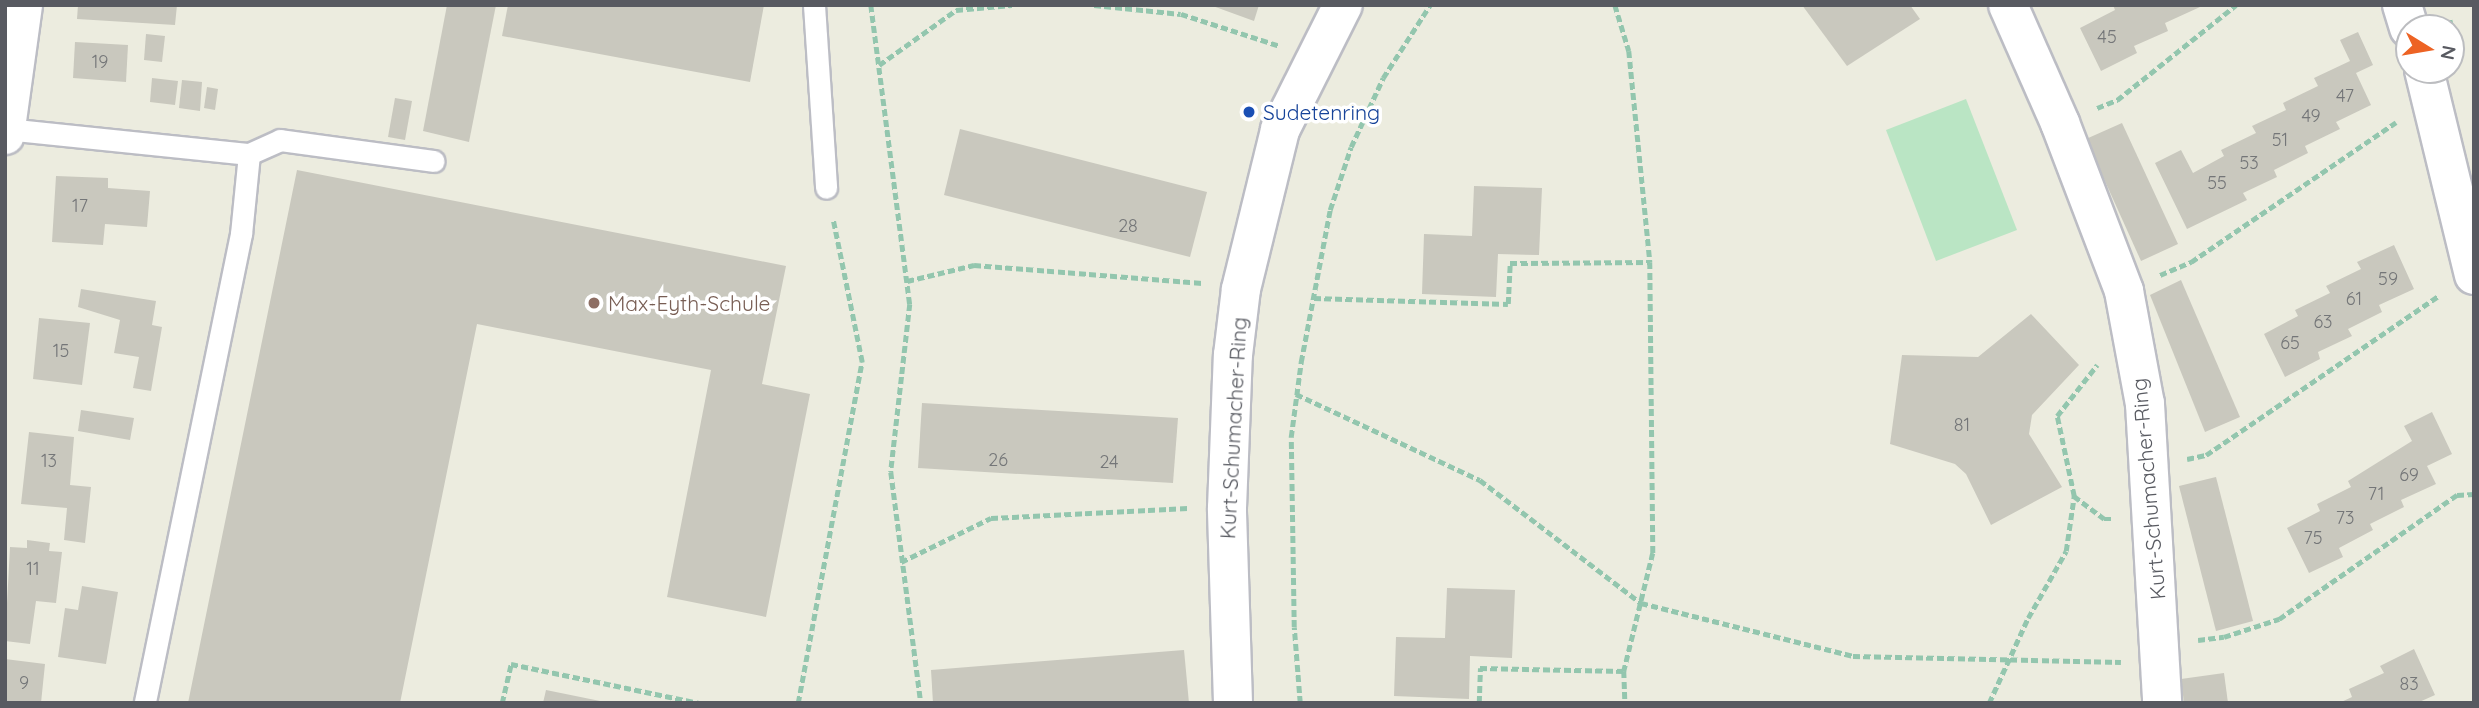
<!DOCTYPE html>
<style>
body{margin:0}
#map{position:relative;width:2479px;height:708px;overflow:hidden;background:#ececdf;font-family:Quicksand,sans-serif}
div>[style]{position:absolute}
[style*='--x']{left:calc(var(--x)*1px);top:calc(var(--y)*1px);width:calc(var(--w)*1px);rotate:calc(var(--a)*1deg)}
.green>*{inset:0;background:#bae5c4}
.building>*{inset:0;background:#c9c8be}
.path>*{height:4.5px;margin-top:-2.25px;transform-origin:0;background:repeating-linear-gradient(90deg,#93c6ae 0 7px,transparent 0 10.5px)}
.roads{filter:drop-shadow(2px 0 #bcbdc4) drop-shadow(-2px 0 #bcbdc4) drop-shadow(0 2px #bcbdc4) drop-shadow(0 -2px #bcbdc4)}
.service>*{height:21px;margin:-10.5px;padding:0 10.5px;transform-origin:10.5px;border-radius:10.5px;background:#fff}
.minor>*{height:38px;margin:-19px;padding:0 19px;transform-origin:19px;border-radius:19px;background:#fff}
.dots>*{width:19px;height:19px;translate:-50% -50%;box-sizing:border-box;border:4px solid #fff;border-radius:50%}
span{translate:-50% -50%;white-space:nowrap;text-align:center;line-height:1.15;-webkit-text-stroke:7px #fff;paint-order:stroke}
.number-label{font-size:18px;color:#747678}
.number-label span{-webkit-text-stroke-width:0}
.transit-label{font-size:21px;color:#164399}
.left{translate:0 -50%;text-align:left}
.education-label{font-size:21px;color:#785e54}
.street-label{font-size:21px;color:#585a61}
.frame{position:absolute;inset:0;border:7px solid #585a61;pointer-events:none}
.north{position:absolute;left:2395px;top:14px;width:70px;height:70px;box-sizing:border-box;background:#fff;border:2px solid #bcbdc0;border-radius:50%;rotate:101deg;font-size:19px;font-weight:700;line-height:28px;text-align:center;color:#585a61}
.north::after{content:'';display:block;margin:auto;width:24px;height:32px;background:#ed6324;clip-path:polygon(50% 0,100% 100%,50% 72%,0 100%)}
</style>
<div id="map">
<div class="green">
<i style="clip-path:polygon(1966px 99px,2017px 230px,1936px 261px,1886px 130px)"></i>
</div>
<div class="building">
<i style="clip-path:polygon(78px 5px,177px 5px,175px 25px,77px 19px)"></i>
<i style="clip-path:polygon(447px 5px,496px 5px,469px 142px,423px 131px)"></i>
<i style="clip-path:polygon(508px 5px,764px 5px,750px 82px,502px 36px)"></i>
<i style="clip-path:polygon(1210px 5px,1259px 5px,1254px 21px)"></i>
<i style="clip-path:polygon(1802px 5px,1910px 5px,1920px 19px,1847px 66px)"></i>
<i style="clip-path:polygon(2113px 5px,2199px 5px,2200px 7px,2165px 23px,2168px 31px,2134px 46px,2137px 53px,2101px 71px,2080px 28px,2115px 10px)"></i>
<i style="clip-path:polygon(2358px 32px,2373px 65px,2356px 73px,2371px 105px,2336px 122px,2340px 129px,2305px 146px,2308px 153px,2274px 170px,2277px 177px,2243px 193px,2247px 200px,2187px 229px,2155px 163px,2181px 150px,2193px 173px,2224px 156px,2221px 150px,2256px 133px,2252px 126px,2286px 110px,2283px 103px,2318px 86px,2314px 78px,2350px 61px,2340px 40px)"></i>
<i style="clip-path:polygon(146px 34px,165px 36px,162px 62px,144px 60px)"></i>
<i style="clip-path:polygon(75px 42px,128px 45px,126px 82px,73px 78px)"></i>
<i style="clip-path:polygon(152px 78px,178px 81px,175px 105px,150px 102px)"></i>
<i style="clip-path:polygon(182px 80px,202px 82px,200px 111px,179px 108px)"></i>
<i style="clip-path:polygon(207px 87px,218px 89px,215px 110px,204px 108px)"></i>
<i style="clip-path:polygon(395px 98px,412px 101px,405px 140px,388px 137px)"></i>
<i style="clip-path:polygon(2122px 123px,2178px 244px,2141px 261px,2086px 139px)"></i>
<i style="clip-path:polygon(960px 129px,1207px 192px,1190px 257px,944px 195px)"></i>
<i style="clip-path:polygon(297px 170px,786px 266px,762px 384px,810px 394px,766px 617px,667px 597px,711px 370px,477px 324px,400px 703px,188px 703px)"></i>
<i style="clip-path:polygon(56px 176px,108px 178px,108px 188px,150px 191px,147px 227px,105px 224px,103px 245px,52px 242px)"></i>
<i style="clip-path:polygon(1474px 186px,1542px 188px,1539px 255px,1498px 254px,1496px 297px,1422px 294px,1424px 234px,1472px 236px)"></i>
<i style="clip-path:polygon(2394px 245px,2414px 289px,2379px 305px,2382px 312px,2348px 329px,2352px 336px,2318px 352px,2320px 359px,2285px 377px,2264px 334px,2298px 316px,2295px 310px,2330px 293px,2326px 286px,2361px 269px,2357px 262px)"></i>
<i style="clip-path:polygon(2181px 280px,2240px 417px,2205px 432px,2150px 295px)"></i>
<i style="clip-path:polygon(81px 289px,156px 301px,152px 325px,162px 327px,151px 391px,133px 388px,139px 357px,114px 353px,120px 320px,78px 307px)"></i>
<i style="clip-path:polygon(2031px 314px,2079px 365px,2032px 415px,2029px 434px,2062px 487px,1991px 525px,1966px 474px,1955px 464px,1890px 444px,1902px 355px,1978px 357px)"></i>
<i style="clip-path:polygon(39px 318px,90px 323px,82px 385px,33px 379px)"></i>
<i style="clip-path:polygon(922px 403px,1178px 418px,1173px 483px,918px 468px)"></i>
<i style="clip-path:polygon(81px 410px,134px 418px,130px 440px,78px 431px)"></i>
<i style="clip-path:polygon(2432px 412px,2452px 454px,2427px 466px,2436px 484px,2401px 500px,2404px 507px,2370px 524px,2373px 530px,2339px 548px,2343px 557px,2309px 573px,2287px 528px,2320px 511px,2317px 504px,2351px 487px,2348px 481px,2412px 441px,2404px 426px)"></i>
<i style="clip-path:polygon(29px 432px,74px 437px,70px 485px,91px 487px,85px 543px,64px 540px,67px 508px,21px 504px)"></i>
<i style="clip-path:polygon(2216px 477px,2253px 621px,2216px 631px,2179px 486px)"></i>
<i style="clip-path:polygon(27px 540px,50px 543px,49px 551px,62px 552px,56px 603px,36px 601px,30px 644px,5px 641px,10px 547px,27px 548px)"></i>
<i style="clip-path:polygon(82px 586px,118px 592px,106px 664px,58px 657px,65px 608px,78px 610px)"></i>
<i style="clip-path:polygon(1447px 588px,1515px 590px,1512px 658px,1470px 656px,1469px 699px,1394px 696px,1396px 637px,1445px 638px)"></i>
<i style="clip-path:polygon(2414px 649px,2435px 695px,2417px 703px,2339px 703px,2352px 697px,2349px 689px,2384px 673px,2380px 666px)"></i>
<i style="clip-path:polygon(1184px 650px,1189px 703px,933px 703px,931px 670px)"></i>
<i style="clip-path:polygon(5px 659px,45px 664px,41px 703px,5px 703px)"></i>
<i style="clip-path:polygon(2224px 673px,2228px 703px,2184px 703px,2181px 679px)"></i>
<i style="clip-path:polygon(546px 690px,605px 702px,604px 703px,543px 703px)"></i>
</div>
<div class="path">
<i style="--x:871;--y:5;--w:302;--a:82.6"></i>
<i style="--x:910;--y:304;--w:169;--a:96.5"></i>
<i style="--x:891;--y:472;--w:233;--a:82.6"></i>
<i style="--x:1094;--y:5;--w:87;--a:5.9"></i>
<i style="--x:1181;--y:14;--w:104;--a:17.9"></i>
<i style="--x:1615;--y:5;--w:48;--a:73.1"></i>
<i style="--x:1629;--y:51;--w:212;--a:84.3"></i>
<i style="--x:1650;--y:262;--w:291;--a:89.4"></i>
<i style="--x:1653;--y:553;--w:122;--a:103.8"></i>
<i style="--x:1624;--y:671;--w:32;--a:88"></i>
<i style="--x:2450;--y:20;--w:30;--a:73"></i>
<i style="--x:879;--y:65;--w:95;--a:-35.5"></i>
<i style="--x:956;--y:10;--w:56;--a:-5.1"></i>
<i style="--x:2097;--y:108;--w:22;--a:-22"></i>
<i style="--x:2117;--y:100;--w:152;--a:-38.6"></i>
<i style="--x:2160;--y:275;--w:34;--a:-23"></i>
<i style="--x:2191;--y:262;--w:248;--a:-34.3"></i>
<i style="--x:907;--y:281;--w:69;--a:-13.4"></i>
<i style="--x:974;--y:265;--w:229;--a:4.5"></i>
<i style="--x:1314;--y:298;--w:194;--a:1.8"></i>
<i style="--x:1508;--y:304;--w:41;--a:-87.2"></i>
<i style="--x:1510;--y:263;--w:140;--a:-0.4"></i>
<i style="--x:1296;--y:394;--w:203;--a:25.1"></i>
<i style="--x:1480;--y:480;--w:203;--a:37.4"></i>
<i style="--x:1641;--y:603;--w:219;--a:14"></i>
<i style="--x:1853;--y:656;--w:268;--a:1.3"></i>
<i style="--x:2187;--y:459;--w:19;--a:-12"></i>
<i style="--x:2206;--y:455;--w:283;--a:-34.4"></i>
<i style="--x:2074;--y:496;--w:38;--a:37"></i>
<i style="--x:2104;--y:519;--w:7;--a:0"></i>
<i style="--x:901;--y:562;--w:100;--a:-26.1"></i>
<i style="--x:991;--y:518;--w:197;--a:-2.9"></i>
<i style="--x:2198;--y:640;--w:26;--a:-7"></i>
<i style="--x:2224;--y:637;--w:58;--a:-18.1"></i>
<i style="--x:2279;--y:619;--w:217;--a:-34.9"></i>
<i style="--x:2457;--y:495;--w:17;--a:-3"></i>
<i style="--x:502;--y:703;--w:40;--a:-77"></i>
<i style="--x:511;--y:664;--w:192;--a:11.7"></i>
<i style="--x:798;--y:703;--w:347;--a:-79.4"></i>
<i style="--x:862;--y:362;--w:146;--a:-101.5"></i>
<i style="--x:1300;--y:703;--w:76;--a:-94.5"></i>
<i style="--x:1294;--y:627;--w:190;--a:-90.9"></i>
<i style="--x:1291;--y:437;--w:76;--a:-82.4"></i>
<i style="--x:1301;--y:362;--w:155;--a:-79.2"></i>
<i style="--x:1330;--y:210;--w:66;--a:-71.6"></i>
<i style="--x:1351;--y:147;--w:76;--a:-65.1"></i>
<i style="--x:1383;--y:78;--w:87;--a:-57.2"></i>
<i style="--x:1479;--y:703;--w:35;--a:-88"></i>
<i style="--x:1480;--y:668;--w:144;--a:1.2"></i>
<i style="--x:1989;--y:703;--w:94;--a:-65.4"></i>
<i style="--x:2028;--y:618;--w:77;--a:-60.4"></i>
<i style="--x:2066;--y:551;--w:56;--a:-81.7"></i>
<i style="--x:2074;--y:496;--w:82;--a:-102"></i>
<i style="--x:2057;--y:416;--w:65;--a:-51.9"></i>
</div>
<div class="roads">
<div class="service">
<i style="--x:814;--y:5;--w:183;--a:86.2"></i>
<i style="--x:6;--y:129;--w:244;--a:5.9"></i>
<i style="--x:249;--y:154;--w:80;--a:95.7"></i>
<i style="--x:241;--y:234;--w:479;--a:101.6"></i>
<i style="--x:249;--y:154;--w:34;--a:-24"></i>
<i style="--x:280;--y:140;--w:155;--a:7.8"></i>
</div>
<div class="minor">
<i style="--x:2008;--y:5;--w:129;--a:66.2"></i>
<i style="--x:2060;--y:123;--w:180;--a:69.1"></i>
<i style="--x:2124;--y:291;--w:115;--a:79.5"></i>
<i style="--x:2145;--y:404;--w:299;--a:86.7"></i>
<i style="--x:2402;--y:5;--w:24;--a:73"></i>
<i style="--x:2424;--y:70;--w:211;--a:76.3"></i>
<i style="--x:5;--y:135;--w:131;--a:-82.1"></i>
<i style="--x:1233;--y:703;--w:195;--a:-91.8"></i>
<i style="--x:1227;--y:508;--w:153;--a:-87.8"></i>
<i style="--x:1233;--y:355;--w:66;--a:-83.1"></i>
<i style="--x:1241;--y:289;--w:164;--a:-76.2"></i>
<i style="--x:1280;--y:130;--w:140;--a:-63.3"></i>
</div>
</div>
<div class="dots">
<i style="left:1249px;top:112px;background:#1a4fb4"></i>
<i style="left:594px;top:303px;background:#8d6e63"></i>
</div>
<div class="number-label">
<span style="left:2107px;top:37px">45</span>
<span style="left:100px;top:62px">19</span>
<span style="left:2345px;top:96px">47</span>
<span style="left:2311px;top:116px">49</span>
<span style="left:2280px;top:140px">51</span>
<span style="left:2249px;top:163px">53</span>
<span style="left:2217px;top:183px">55</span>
<span style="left:80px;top:206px">17</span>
<span style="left:1128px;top:226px">28</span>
<span style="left:2388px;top:279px">59</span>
<span style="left:2354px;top:299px">61</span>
<span style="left:2323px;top:322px">63</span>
<span style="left:2290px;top:343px">65</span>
<span style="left:61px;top:351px">15</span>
<span style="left:1962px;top:425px">81</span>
<span style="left:998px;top:460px">26</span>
<span style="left:49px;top:461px">13</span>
<span style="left:1109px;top:462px">24</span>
<span style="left:2409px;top:475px">69</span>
<span style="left:2376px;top:494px">71</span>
<span style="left:2345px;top:518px">73</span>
<span style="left:2313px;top:538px">75</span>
<span style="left:33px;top:569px">11</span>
<span style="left:24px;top:683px">9</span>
<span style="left:2409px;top:684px">83</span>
</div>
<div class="transit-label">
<span class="left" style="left:1263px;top:112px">Sudetenring</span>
</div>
<div class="education-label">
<span class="left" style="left:608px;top:303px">Max-Eyth-Schule</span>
</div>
<div class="street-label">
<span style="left:1233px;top:428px;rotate:-87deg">Kurt-Schumacher-Ring</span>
<span style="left:2148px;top:489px;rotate:-95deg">Kurt-Schumacher-Ring</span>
</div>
<div class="frame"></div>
<div class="north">N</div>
</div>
